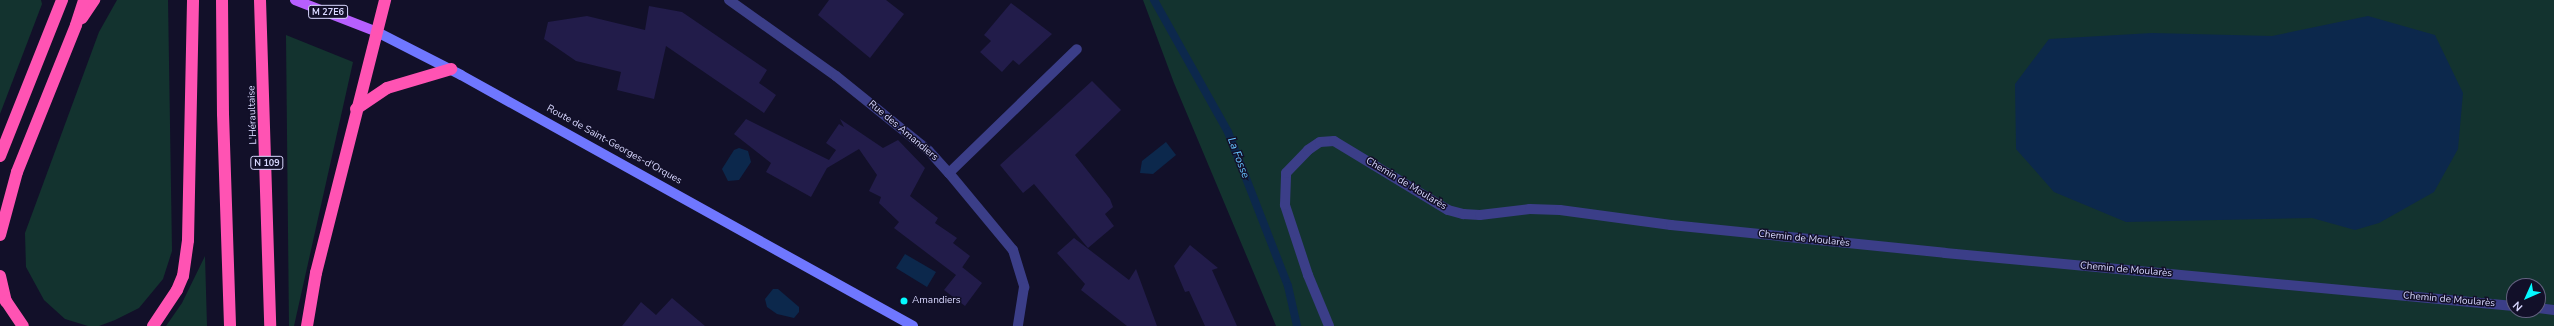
<!DOCTYPE html>
<meta charset="utf-8">
<style>
body{margin:0}
#map{position:relative;width:2554px;height:326px;overflow:hidden;background:#121029;font-family:"Nunito Sans",sans-serif}
div>[style]{position:absolute}
[style*='--x']{left:calc(var(--x)*1px);top:calc(var(--y)*1px);width:calc(var(--w)*1px);rotate:calc(var(--a)*1deg)}
.green>*{inset:0;background:#13332f}
.water>*{inset:0;background:#0c284c}
.stream>*{height:8px;margin:-4px;padding:0 4px;transform-origin:4px;border-radius:4px;background:#0c284c}
.building>*{inset:0;background:#221c4a}
.street>*{height:10px;margin:-5px;padding:0 5px;transform-origin:5px;border-radius:5px;background:#3b3e88}
.secondary>*{height:10px;margin:-5px;padding:0 5px;transform-origin:5px;border-radius:5px;background:#6f77ff}
.primary>*{height:10px;margin:-5px;padding:0 5px;transform-origin:5px;border-radius:5px;background:#b75fff}
.highway>*{height:12px;margin:-6px;padding:0 6px;transform-origin:6px;border-radius:6px;background:#ff53b3}
.dots>*{width:11px;height:11px;translate:-50% -50%;box-sizing:border-box;border:2px solid #121029;border-radius:50%}
span{translate:-50% -50%;white-space:nowrap;text-align:center;line-height:1.15;-webkit-text-stroke:3px #121029;paint-order:stroke}
.shield-label span{padding:1px 3px;background:#121029;border:1px solid;border-radius:3px;-webkit-text-stroke-width:0}
.shield-label{font-size:9px;color:#d9d8ff;font-weight:700}
.street-label{font-size:10px;color:#d9d8ff}
.poi-label{font-size:10px;color:#d9d8ff}
.left{translate:0 -50%;text-align:left}
.water-label{font-size:11px;color:#66c4ff;font-style:italic}
.north{position:absolute;left:2506px;top:278px;width:40px;height:40px;box-sizing:border-box;background:#121029;border:1px solid #62607f;border-radius:50%;rotate:225deg;font-size:11px;font-weight:700;line-height:16px;text-align:center;color:#d9d8ff}
.north::after{content:'';display:block;margin:auto;width:14px;height:18px;background:#04f9ff;clip-path:polygon(50% 0,100% 100%,50% 72%,0 100%)}
</style>
<div id="map">
<div class="green">
<i style="clip-path:polygon(0 0,41px 0,42px 4px,0 114px)"></i>
<i style="clip-path:polygon(117px 0,168px 0,172px 251px,163px 279px,139px 308px,115px 320px,99px 326px,88px 326px,65px 319px,44px 300px,26px 267px,25px 233px,99px 32px)"></i>
<i style="clip-path:polygon(evenodd,1143px 0,2554px 0,2554px 326px,1276px 326px,1174px 83px,1143px 0,2514px 286px,2538px 286px,2538px 310px,2514px 310px,2514px 286px)"></i>
<i style="clip-path:polygon(286px 35px,353px 62px,294px 326px,289px 326px)"></i>
<i style="clip-path:polygon(205px 256px,207px 326px,166px 326px,182px 303px)"></i>
</div>
<div class="water">
<i style="clip-path:polygon(2368px 16px,2435px 35px,2463px 93px,2458px 149px,2434px 192px,2379px 223px,2355px 230px,2312px 218px,2126px 222px,2054px 192px,2016px 149px,2015px 84px,2049px 39px,2152px 33px,2272px 36px)"></i>
<i style="clip-path:polygon(1166px 142px,1176px 155px,1153px 174px,1140px 173px,1142px 161px)"></i>
<i style="clip-path:polygon(739px 148px,748px 151px,751px 162px,739px 180px,728px 181px,722px 169px,734px 150px)"></i>
<i style="clip-path:polygon(905px 254px,936px 272px,927px 287px,896px 268px)"></i>
<i style="clip-path:polygon(773px 289px,778px 289px,799px 307px,799px 312px,794px 318px,777px 314px,767px 307px,765px 299px)"></i>
</div>
<div class="stream">
<i style="--x:1154;--y:0;--w:151;--a:60.7"></i>
<i style="--x:1228;--y:132;--w:165;--a:68.7"></i>
<i style="--x:1288;--y:286;--w:41;--a:77.3"></i>
</div>
<div class="building">
<i style="clip-path:polygon(829px 0,886px 0,904px 14px,870px 58px,818px 15px)"></i>
<i style="clip-path:polygon(1011px 3px,1052px 34px,1019px 65px,1013px 60px,1002px 72px,980px 52px,991px 41px,984px 35px)"></i>
<i style="clip-path:polygon(649px 6px,682px 12px,767px 70px,759px 83px,776px 95px,764px 113px,666px 46px,654px 99px,617px 90px,621px 72px,576px 61px,544px 39px,548px 22px,587px 16px,645px 30px)"></i>
<i style="clip-path:polygon(1092px 81px,1121px 110px,1075px 155px,1110px 199px,1113px 207px,1105px 214px,1114px 226px,1088px 248px,1034px 184px,1023px 193px,1000px 165px)"></i>
<i style="clip-path:polygon(746px 119px,829px 160px,836px 150px,826px 143px,839px 124px,844px 127px,840px 119px,883px 148px,898px 140px,925px 168px,910px 196px,938px 218px,935px 223px,957px 238px,953px 243px,970px 256px,961px 269px,962px 267px,982px 283px,965px 306px,944px 290px,956px 275px,894px 228px,899px 222px,879px 203px,881px 197px,869px 191px,877px 175px,859px 149px,827px 168px,811px 197px,766px 172px,771px 163px,734px 134px)"></i>
<i style="clip-path:polygon(1074px 238px,1129px 280px,1136px 269px,1157px 326px,1127px 326px,1081px 290px,1085px 284px,1057px 253px)"></i>
<i style="clip-path:polygon(1190px 245px,1218px 268px,1212px 270px,1237px 326px,1205px 326px,1189px 291px,1185px 292px,1174px 266px)"></i>
<i style="clip-path:polygon(672px 298px,705px 326px,622px 326px,641px 302px,656px 315px)"></i>
</div>
<div class="street">
<i style="--x:729;--y:0;--w:131;--a:35.4"></i>
<i style="--x:836;--y:76;--w:119;--a:38.9"></i>
<i style="--x:929;--y:151;--w:30;--a:48"></i>
<i style="--x:949;--y:173;--w:100;--a:50.3"></i>
<i style="--x:1013;--y:250;--w:39;--a:73"></i>
<i style="--x:1024;--y:287;--w:39;--a:99"></i>
<i style="--x:949;--y:173;--w:178;--a:-44.1"></i>
<i style="--x:2538;--y:308;--w:16;--a:7"></i>
<i style="--x:1329;--y:326;--w:55;--a:-112.4"></i>
<i style="--x:1308;--y:275;--w:74;--a:-108.2"></i>
<i style="--x:1285;--y:205;--w:32;--a:-88"></i>
<i style="--x:1286;--y:173;--w:32;--a:-46"></i>
<i style="--x:1308;--y:150;--w:14;--a:-34"></i>
<i style="--x:1320;--y:142;--w:14;--a:-4"></i>
<i style="--x:1334;--y:141;--w:133;--a:31.2"></i>
<i style="--x:1448;--y:210;--w:16;--a:15"></i>
<i style="--x:1463;--y:214;--w:17;--a:3"></i>
<i style="--x:1480;--y:215;--w:50;--a:-6.8"></i>
<i style="--x:1530;--y:209;--w:30;--a:2"></i>
<i style="--x:1560;--y:210;--w:112;--a:7.7"></i>
<i style="--x:1671;--y:225;--w:275;--a:5.8"></i>
<i style="--x:1945;--y:253;--w:571;--a:5.32"></i>
</div>
<div class="secondary">
<i style="--x:377;--y:32;--w:94;--a:27.1"></i>
<i style="--x:461;--y:75;--w:517;--a:29.04"></i>
</div>
<div class="primary">
<i style="--x:295;--y:0;--w:88;--a:21.3"></i>
</div>
<div class="highway">
<i style="--x:222;--y:0;--w:114;--a:89.5"></i>
<i style="--x:223;--y:114;--w:212;--a:88.1"></i>
<i style="--x:260;--y:0;--w:326;--a:88.2"></i>
<i style="--x:82;--y:18;--w:22;--a:-56"></i>
<i style="--x:356;--y:109;--w:37;--a:-34"></i>
<i style="--x:387;--y:88;--w:67;--a:-16.5"></i>
<i style="--x:0;--y:156;--w:168;--a:-68.3"></i>
<i style="--x:0;--y:235;--w:65;--a:-74.9"></i>
<i style="--x:17;--y:172;--w:158;--a:-68.1"></i>
<i style="--x:76;--y:25;--w:26;--a:-72"></i>
<i style="--x:0;--y:276;--w:26;--a:77"></i>
<i style="--x:6;--y:301;--w:30;--a:56"></i>
<i style="--x:153;--y:326;--w:43;--a:-56.3"></i>
<i style="--x:177;--y:290;--w:15;--a:-67"></i>
<i style="--x:183;--y:276;--w:36;--a:-82"></i>
<i style="--x:188;--y:240;--w:240;--a:-88.8"></i>
<i style="--x:307;--y:326;--w:54;--a:-80.4"></i>
<i style="--x:316;--y:273;--w:282;--a:-75.8"></i>
</div>
<div class="dots">
<i style="left:904px;top:301px;background:#04f9ff"></i>
</div>
<div class="shield-label">
<span style="left:328px;top:12px">M 27E6</span>
<span style="left:267px;top:163px">N 109</span>
</div>
<div class="street-label">
<span style="left:253px;top:115px;rotate:-92deg">L'Héraultaise</span>
<span style="left:903px;top:131px;rotate:40deg">Rue des Amandiers</span>
<span style="left:614px;top:145px;rotate:29deg">Route de Saint-Georges-d'Orques</span>
<span style="left:1406px;top:184px;rotate:31deg">Chemin de Moularès</span>
<span style="left:1804px;top:239px;rotate:6deg">Chemin de Moularès</span>
<span style="left:2126px;top:270px;rotate:5deg">Chemin de Moularès</span>
<span style="left:2449px;top:300px;rotate:5deg">Chemin de Moularès</span>
</div>
<div class="poi-label">
<span class="left" style="left:912px;top:301px">Amandiers</span>
</div>
<div class="water-label">
<span style="left:1238px;top:158px;rotate:69deg">La Fosse</span>
</div>
<div class="north">N</div>
</div>
